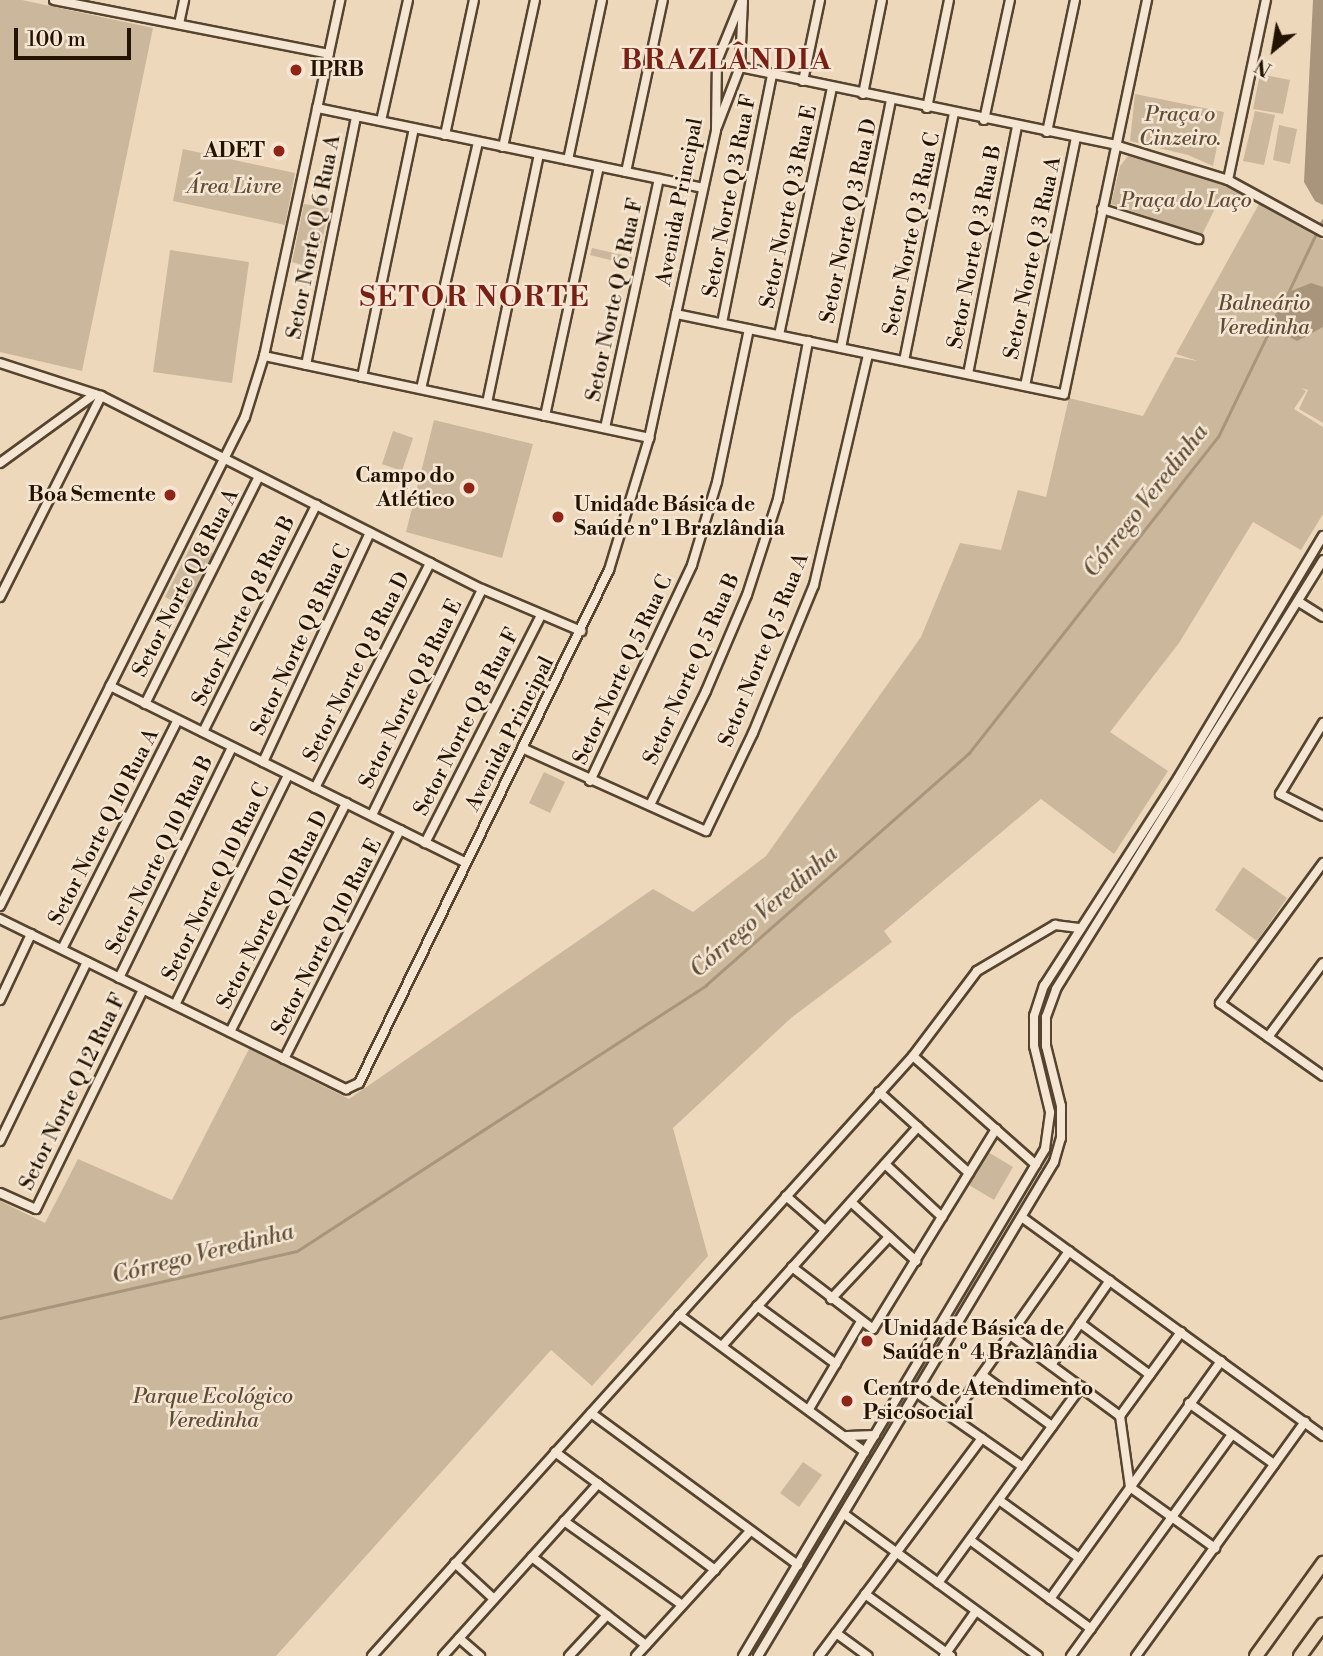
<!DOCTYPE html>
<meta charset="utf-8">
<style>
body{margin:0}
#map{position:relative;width:1323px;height:1656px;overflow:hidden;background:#eed8bb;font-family:"Libre Bodoni",serif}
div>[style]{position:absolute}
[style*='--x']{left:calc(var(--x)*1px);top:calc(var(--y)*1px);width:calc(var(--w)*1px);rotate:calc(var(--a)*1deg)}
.green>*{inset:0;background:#cbb79b}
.water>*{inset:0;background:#a9957b}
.stream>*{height:2.5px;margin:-1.25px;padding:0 1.25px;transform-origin:1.25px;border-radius:1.25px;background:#a9957b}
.roads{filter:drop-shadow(2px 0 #56442f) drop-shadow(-2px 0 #56442f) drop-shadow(0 2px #56442f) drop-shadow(0 -2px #56442f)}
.minor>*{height:8px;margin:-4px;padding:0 4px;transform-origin:4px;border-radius:4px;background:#f4e6d3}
.highway>*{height:12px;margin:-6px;padding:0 6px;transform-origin:6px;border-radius:6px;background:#eed8bb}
.dots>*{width:19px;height:19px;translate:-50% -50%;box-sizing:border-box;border:4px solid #f4e6d3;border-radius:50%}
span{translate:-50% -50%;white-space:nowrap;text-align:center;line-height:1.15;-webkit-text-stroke:5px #f4e6d3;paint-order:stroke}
.poi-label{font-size:21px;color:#231300;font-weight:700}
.left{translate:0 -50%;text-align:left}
.right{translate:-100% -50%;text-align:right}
.park-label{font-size:21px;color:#5e4c36;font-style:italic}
.street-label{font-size:21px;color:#231300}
.water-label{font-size:23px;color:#5f4e37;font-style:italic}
.district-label{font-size:28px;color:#7a1f14;font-weight:700;letter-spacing:2px}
.north{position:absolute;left:1239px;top:14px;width:70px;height:70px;-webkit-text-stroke:5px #f4e6d3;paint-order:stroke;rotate:210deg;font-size:19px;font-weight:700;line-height:28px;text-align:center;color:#231300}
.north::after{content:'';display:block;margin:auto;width:24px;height:32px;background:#231300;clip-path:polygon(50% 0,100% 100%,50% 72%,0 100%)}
.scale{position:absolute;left:14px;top:28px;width:117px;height:32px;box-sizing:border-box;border:4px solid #231300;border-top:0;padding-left:9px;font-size:21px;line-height:24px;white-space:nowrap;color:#231300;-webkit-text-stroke:5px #f4e6d3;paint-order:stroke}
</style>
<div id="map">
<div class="green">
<i style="clip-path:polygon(0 0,22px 0,153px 28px,82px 371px,0 352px)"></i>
<i style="clip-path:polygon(1260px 74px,1290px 80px,1283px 114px,1253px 109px)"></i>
<i style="clip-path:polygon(1135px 94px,1224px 112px,1213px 166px,1188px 155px,1130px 141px)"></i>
<i style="clip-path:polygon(1255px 111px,1275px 115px,1264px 165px,1243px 161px)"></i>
<i style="clip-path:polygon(1279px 125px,1297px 129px,1290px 164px,1273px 160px)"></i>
<i style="clip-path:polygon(183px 149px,295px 173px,285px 225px,173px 201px)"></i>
<i style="clip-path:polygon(1128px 156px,1225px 184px,1253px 200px,1249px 208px,1222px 194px,1202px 235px,1111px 204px,1120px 166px)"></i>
<i style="clip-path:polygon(304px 204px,329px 208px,316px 269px,292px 262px)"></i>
<i style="clip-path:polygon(1259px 204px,1323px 240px,1323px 423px,1299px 409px,1308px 390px,1301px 388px,1306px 391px,1294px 409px,1323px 427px,1323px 514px,1301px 550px,1253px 522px,1179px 643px,1110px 732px,1168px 771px,1114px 854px,1041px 799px,884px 931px,892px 942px,791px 1018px,673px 1128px,708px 1256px,592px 1386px,551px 1350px,276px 1656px,0 1656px,0 1201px,45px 1223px,78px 1159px,172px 1200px,249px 1049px,349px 1099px,653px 889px,693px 912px,766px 856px,921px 637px,960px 543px,1001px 550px,1018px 490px,1046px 497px,1069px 398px,1143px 416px,1175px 357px,1198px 361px,1176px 354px)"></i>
<i style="clip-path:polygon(592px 248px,632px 257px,630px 265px,590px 255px)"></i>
<i style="clip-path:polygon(170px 250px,249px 262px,232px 383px,153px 372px)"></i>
<i style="clip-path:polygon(434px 420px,533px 444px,502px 558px,406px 532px)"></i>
<i style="clip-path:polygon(393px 431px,413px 438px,402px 471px,382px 464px)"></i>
<i style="clip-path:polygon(193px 542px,218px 556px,190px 610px,165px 597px)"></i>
<i style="clip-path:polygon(544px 772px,565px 782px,550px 813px,529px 803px)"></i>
<i style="clip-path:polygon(1243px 867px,1287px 898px,1257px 941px,1215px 910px)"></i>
<i style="clip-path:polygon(988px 1152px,1013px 1167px,994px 1200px,969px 1185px)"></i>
<i style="clip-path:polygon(803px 1462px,822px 1475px,799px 1507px,780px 1493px)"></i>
</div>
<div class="water">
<i style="clip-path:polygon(1313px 0,1323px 0,1323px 205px,1315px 201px,1304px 182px)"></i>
<i style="clip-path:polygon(1311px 283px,1323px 287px,1323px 327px,1297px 341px,1278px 331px,1275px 315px,1291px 291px)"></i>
</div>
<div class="stream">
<i style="--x:1321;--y:223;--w:4;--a:-56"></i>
<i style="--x:1286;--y:297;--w:68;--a:-64.6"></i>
<i style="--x:0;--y:1318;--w:304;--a:-12.7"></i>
<i style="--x:297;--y:1251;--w:488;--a:-33"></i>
<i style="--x:706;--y:985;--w:351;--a:-41.4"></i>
<i style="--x:969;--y:753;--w:402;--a:-51.8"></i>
<i style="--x:1218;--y:437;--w:131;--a:-64.2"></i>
</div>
<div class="roads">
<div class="minor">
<i style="--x:54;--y:0;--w:280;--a:11.1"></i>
<i style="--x:179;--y:24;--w:25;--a:-78"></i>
<i style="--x:740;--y:67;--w:383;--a:11.7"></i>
<i style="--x:1115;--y:145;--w:118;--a:17.2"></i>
<i style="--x:1228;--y:180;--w:108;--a:28.7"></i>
<i style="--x:803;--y:81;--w:83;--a:-78.1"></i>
<i style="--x:863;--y:94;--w:96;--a:-78.6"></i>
<i style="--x:317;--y:108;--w:393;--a:11.7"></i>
<i style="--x:927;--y:108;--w:110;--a:-78.5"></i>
<i style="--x:984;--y:120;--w:123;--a:-77.8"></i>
<i style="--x:381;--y:121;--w:124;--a:-77.4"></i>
<i style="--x:717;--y:127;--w:64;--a:-69"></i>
<i style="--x:740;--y:67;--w:66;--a:-87.4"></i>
<i style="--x:1047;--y:132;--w:135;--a:-78"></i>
<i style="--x:445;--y:135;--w:138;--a:-77.9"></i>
<i style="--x:503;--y:147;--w:150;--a:-77.7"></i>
<i style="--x:568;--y:160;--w:164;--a:-78"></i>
<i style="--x:626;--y:172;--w:176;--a:-77.9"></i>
<i style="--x:1228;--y:180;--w:184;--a:-78.1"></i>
<i style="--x:1102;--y:209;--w:101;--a:17.4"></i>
<i style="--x:676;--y:314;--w:396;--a:11.7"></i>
<i style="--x:1064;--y:394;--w:403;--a:-78.1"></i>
<i style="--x:722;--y:323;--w:254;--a:-78.6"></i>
<i style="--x:779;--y:335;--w:254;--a:-77.9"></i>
<i style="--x:841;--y:348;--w:253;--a:-78.6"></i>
<i style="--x:264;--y:356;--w:394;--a:12"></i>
<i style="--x:904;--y:361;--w:253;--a:-78.6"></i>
<i style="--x:0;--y:363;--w:106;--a:18.1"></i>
<i style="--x:101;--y:396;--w:427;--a:26.9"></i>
<i style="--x:482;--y:589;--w:108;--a:23"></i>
<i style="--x:306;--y:365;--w:254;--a:-78.6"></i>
<i style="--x:968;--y:374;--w:253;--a:-78.8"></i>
<i style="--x:362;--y:377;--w:254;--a:-78.2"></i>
<i style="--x:1025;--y:386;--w:253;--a:-78.4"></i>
<i style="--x:421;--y:389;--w:253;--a:-77"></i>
<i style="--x:487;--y:403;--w:254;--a:-78.2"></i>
<i style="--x:545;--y:416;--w:255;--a:-77.8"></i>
<i style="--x:605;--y:428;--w:255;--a:-77.8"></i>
<i style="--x:0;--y:463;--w:117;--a:-36"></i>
<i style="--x:0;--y:597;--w:225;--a:-63.3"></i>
<i style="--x:1299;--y:602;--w:28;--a:32"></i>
<i style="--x:110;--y:686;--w:396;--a:26.4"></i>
<i style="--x:145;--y:704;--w:253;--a:-63.4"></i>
<i style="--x:1323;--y:723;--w:83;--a:121.2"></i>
<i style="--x:1280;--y:794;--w:48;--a:27.1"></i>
<i style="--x:203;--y:732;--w:254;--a:-63.5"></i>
<i style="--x:522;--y:748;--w:202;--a:24.3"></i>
<i style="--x:706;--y:831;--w:109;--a:-64.4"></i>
<i style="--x:753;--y:733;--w:160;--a:-67.6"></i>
<i style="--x:814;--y:585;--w:237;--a:-76.8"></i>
<i style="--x:263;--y:762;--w:253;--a:-65"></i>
<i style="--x:590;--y:781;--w:239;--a:-64.7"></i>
<i style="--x:692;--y:565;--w:87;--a:-73.2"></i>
<i style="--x:717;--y:482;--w:156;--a:-78.2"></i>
<i style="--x:315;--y:788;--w:253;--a:-62.9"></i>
<i style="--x:650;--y:805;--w:127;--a:-63.8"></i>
<i style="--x:706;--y:691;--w:104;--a:-66.9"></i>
<i style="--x:747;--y:595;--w:101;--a:-72.1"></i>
<i style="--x:778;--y:499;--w:161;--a:-79.2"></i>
<i style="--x:372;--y:815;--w:251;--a:-64"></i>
<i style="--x:425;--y:843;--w:254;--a:-63"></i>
<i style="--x:1323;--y:863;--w:174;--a:126.3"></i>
<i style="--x:1220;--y:1003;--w:126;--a:35.3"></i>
<i style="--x:0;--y:906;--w:547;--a:-63.39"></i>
<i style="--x:245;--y:417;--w:64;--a:-72.7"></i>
<i style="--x:264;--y:356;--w:364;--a:-77.9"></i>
<i style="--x:0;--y:919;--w:386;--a:26.2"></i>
<i style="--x:346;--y:1089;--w:14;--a:-25"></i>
<i style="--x:359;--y:1083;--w:571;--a:-64.02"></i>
<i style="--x:609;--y:570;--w:138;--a:-73.1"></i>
<i style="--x:649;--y:438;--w:315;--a:-77.7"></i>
<i style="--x:716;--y:130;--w:69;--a:-89.2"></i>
<i style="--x:717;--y:61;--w:66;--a:-67.7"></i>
<i style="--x:62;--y:949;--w:255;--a:-63.2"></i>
<i style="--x:119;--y:978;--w:257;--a:-63.9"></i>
<i style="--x:0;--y:1000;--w:73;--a:-64.8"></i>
<i style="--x:175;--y:1005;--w:256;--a:-63.8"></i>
<i style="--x:230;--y:1032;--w:257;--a:-63.1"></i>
<i style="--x:1268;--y:1037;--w:92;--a:-53.4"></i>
<i style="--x:913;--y:1056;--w:164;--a:41.5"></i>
<i style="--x:284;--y:1059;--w:257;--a:-63.1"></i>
<i style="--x:879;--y:1092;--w:121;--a:42"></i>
<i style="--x:0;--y:1141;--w:199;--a:-64.1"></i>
<i style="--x:885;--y:1164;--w:78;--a:42.9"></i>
<i style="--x:0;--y:1193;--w:39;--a:24"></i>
<i style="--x:36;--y:1209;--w:244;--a:-64"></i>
<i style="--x:786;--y:1196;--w:52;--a:41.1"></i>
<i style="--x:851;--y:1202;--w:88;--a:42.2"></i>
<i style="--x:1023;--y:1218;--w:371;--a:36"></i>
<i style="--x:792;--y:1267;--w:102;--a:37.4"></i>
<i style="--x:873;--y:1329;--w:235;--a:-58.4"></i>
<i style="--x:831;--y:1299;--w:85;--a:-46.9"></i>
<i style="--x:757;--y:1306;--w:98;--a:36.3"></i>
<i style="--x:679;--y:1315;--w:231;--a:36.4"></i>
<i style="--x:1080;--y:1323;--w:87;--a:36.6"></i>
<i style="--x:1010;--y:1335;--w:137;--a:36.4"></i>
<i style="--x:722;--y:1346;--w:294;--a:-48.2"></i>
<i style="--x:1051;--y:1365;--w:103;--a:-55.2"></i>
<i style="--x:982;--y:1375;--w:87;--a:36.1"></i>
<i style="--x:917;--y:1393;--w:129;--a:34.9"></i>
<i style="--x:1189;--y:1403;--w:105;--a:35.7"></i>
<i style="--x:809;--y:1409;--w:100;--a:-59.3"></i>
<i style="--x:591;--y:1413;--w:257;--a:36.3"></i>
<i style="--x:1120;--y:1416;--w:104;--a:-54"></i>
<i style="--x:1120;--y:1416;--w:72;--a:82"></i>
<i style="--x:952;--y:1417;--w:203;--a:-54.8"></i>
<i style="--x:847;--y:1436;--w:28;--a:-2"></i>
<i style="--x:555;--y:1452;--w:199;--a:36.4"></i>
<i style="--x:1130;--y:1487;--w:105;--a:35.7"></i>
<i style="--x:999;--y:1500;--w:99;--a:35.9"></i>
<i style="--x:844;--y:1514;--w:240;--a:36.2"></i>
<i style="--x:564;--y:1521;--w:145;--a:35.4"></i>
<i style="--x:970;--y:1540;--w:150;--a:36.3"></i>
<i style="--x:532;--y:1557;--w:144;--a:37.7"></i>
<i style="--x:455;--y:1563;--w:53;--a:42.7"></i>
<i style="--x:938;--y:1583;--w:243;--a:-53.9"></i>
<i style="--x:865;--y:1594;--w:106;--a:35.8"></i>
<i style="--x:1050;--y:1599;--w:293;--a:-54.3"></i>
<i style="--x:836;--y:1633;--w:39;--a:36"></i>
<i style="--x:459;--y:1638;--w:28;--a:41"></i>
<i style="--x:372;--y:1656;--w:808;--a:-47.96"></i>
<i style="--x:913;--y:1056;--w:106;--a:-53"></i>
<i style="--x:977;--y:971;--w:91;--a:-30.5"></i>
<i style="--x:1055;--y:925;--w:26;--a:7"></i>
<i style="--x:443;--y:1656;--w:232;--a:-48"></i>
<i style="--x:569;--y:1656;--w:56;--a:-47.2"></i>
<i style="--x:636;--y:1656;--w:169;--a:-47.6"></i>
<i style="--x:743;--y:1656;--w:590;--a:-59.22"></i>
<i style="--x:1045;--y:1149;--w:37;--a:-82"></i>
<i style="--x:1050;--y:1112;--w:68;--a:-103.6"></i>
<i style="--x:1034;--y:1046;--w:30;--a:-90"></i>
<i style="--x:1034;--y:1016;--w:32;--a:-72"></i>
<i style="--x:1044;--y:986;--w:247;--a:-57.2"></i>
<i style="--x:1178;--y:778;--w:282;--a:-59.1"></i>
<i style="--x:758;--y:1656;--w:576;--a:-59.07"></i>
<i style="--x:1054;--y:1162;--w:25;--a:-74"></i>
<i style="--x:1061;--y:1138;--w:32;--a:-90"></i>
<i style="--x:1061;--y:1106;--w:62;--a:-104"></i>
<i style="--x:1046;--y:1046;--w:29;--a:-90"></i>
<i style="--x:1046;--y:1017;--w:30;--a:-70"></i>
<i style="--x:1056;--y:989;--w:505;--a:-58.1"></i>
<i style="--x:819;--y:1656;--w:272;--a:-53.2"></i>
<i style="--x:944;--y:1656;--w:55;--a:-54.6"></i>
<i style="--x:1071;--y:1656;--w:274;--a:-54"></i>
<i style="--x:1136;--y:1656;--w:289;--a:-54.2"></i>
</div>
<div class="highway">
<i style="--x:1256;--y:1656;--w:115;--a:-54.2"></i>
<i style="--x:1300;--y:1656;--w:39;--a:-54"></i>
</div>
</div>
<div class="dots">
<i style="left:296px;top:70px;background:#8f2418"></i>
<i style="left:279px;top:151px;background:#8f2418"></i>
<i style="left:469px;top:488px;background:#8f2418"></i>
<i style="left:170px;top:495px;background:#8f2418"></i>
<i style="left:558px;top:517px;background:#8f2418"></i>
<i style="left:867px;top:1341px;background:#8f2418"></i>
<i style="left:847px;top:1401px;background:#8f2418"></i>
</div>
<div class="poi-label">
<span class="left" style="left:310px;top:70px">IPRB</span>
<span class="right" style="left:265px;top:151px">ADET</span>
<span class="right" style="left:455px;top:488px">Campo do<br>Atlético</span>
<span class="right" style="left:156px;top:495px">Boa Semente</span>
<span class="left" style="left:574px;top:517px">Unidade Básica de<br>Saúde nº 1 Brazlândia</span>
<span class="left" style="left:883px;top:1341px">Unidade Básica de<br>Saúde nº 4 Brazlândia</span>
<span class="left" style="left:863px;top:1401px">Centro de Atendimento<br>Psicosocial</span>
</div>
<div class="park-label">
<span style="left:1180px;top:127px">Praça o<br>Cinzeiro.</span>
<span style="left:234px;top:187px">Área Livre</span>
<span style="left:1186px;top:201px">Praça do Laço</span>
<span style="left:1264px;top:316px">Balneário<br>Veredinha</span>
<span style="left:213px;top:1409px">Parque Ecológico<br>Veredinha</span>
</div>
<div class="street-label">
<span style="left:730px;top:196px;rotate:-79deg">Setor Norte Q 3 Rua F</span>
<span style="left:680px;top:202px;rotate:-79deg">Avenida Principal</span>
<span style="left:789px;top:207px;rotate:-78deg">Setor Norte Q 3 Rua E</span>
<span style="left:849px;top:221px;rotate:-78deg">Setor Norte Q 3 Rua D</span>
<span style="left:912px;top:234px;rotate:-78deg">Setor Norte Q 3 Rua C</span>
<span style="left:314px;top:237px;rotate:-79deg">Setor Norte Q 6 Rua A</span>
<span style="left:975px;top:247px;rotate:-79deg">Setor Norte Q 3 Rua B</span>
<span style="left:1033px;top:258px;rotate:-78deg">Setor Norte Q 3 Rua A</span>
<span style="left:615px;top:300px;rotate:-78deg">Setor Norte Q 6 Rua F</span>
<span style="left:186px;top:583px;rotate:-63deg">Setor Norte Q 8 Rua A</span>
<span style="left:244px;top:611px;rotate:-64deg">Setor Norte Q 8 Rua B</span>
<span style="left:301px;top:640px;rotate:-65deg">Setor Norte Q 8 Rua C</span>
<span style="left:764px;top:650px;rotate:-68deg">Setor Norte Q 5 Rua A</span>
<span style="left:357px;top:667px;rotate:-63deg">Setor Norte Q 8 Rua D</span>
<span style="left:692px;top:669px;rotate:-66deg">Setor Norte Q 5 Rua B</span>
<span style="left:623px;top:670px;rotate:-65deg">Setor Norte Q 5 Rua C</span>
<span style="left:411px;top:694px;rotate:-64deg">Setor Norte Q 8 Rua E</span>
<span style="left:467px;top:722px;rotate:-63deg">Setor Norte Q 8 Rua F</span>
<span style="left:510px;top:734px;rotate:-63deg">Avenida Principal</span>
<span style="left:104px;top:827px;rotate:-63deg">Setor Norte Q 10 Rua A</span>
<span style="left:160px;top:855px;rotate:-64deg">Setor Norte Q 10 Rua B</span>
<span style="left:216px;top:882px;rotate:-64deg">Setor Norte Q 10 Rua C</span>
<span style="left:273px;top:910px;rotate:-63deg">Setor Norte Q 10 Rua D</span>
<span style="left:327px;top:937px;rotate:-63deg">Setor Norte Q 10 Rua E</span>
<span style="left:73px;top:1092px;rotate:-64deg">Setor Norte Q 12 Rua F</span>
</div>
<div class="water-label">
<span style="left:1146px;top:501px;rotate:-52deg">Córrego Veredinha</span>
<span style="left:764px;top:912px;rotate:-41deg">Córrego Veredinha</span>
<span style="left:203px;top:1254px;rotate:-14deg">Córrego Veredinha</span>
</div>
<div class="district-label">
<span style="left:727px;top:61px">BRAZLÂNDIA</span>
<span style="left:475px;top:298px">SETOR NORTE</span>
</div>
<div class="north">N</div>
<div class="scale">100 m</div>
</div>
